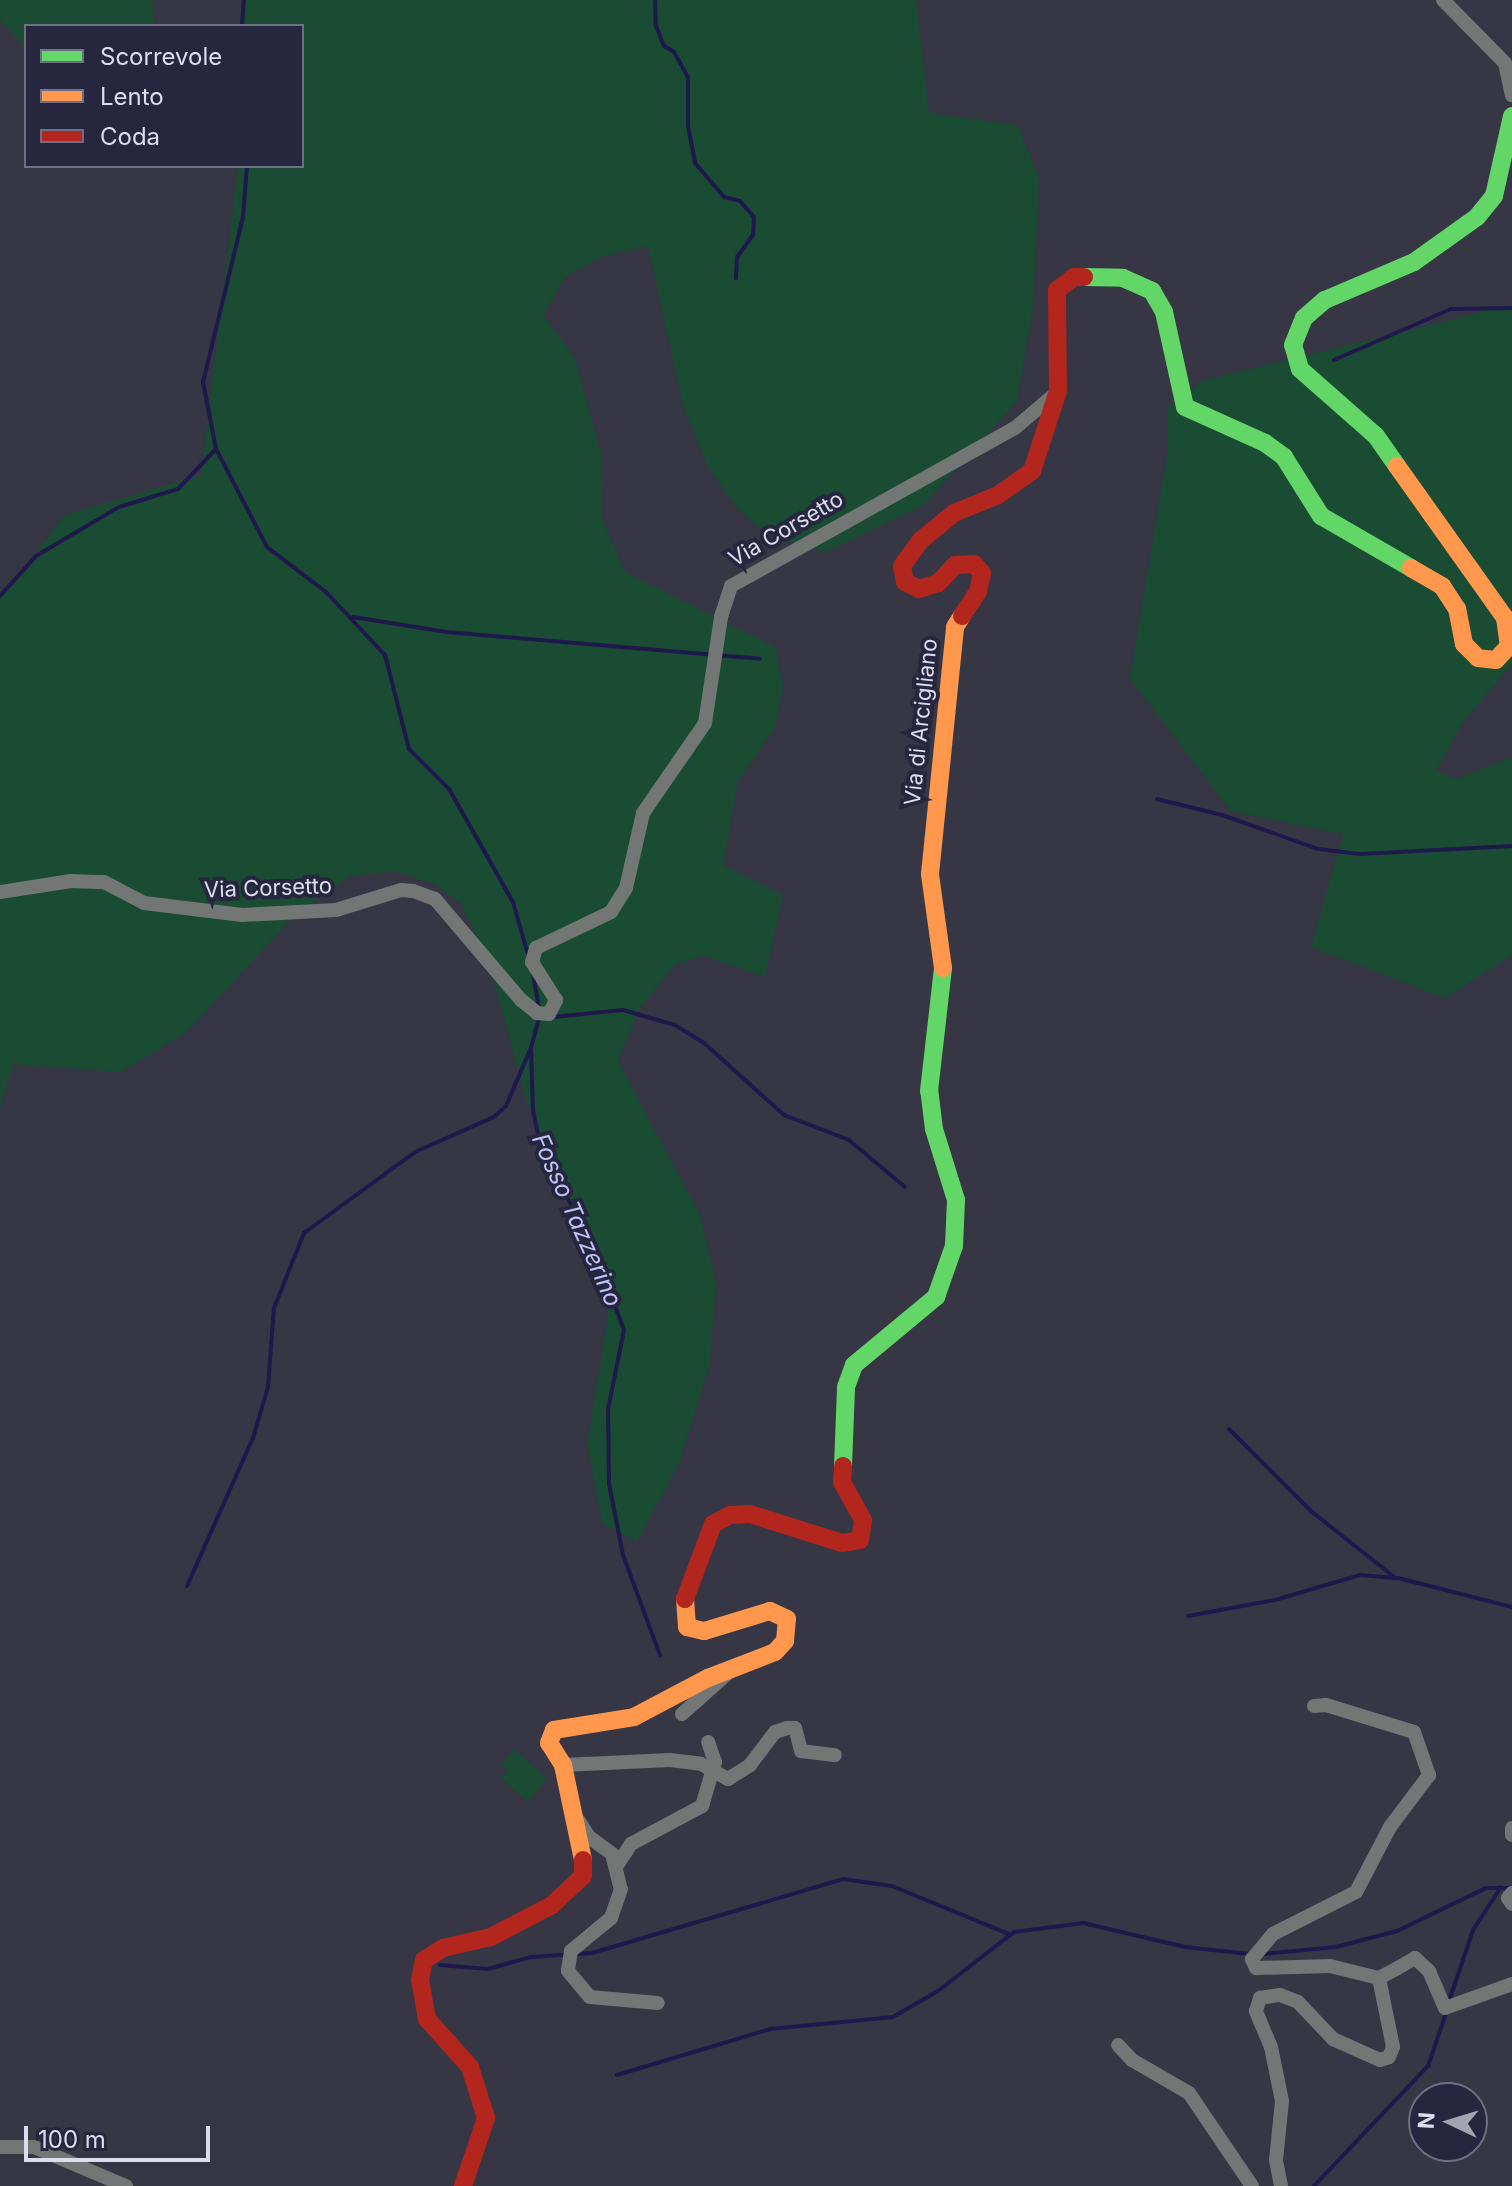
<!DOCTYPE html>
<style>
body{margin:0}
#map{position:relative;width:1512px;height:2186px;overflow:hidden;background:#363644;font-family:Inter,sans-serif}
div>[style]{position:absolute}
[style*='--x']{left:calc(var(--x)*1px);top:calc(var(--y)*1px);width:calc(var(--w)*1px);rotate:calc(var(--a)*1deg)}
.green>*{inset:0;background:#194c32}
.stream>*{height:4px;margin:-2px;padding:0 2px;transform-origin:2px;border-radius:2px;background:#1f184c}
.street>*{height:14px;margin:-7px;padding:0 7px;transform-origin:7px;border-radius:7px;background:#727674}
.fast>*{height:18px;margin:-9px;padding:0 9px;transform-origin:9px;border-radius:9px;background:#63d668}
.slow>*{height:18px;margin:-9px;padding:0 9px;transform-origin:9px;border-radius:9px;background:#ff974d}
.jam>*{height:18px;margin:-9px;padding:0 9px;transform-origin:9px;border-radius:9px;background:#b3261e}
span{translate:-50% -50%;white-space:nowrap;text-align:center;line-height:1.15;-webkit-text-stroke:8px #26263f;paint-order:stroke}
.street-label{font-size:22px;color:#dbdced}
.water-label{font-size:24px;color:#c0c2fa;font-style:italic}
.legend{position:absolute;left:24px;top:24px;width:280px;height:144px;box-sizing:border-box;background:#26263f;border:2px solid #6e6f85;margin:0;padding:10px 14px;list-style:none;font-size:24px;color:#dbdced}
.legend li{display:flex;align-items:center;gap:16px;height:40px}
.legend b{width:40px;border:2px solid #6e6f85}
.north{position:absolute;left:1408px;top:2082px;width:80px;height:80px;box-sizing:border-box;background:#26263f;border:2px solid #6e6f85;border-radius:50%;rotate:274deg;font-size:22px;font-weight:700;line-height:32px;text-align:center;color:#dbdced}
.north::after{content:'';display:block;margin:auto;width:28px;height:36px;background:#a1a2b2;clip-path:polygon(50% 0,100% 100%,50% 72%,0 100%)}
.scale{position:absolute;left:24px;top:2126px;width:186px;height:36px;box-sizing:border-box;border:4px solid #dbdced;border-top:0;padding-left:10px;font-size:24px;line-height:28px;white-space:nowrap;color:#dbdced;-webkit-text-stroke:6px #26263f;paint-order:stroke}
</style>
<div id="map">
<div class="green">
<i style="clip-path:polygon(0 0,152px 0,154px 26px,26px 26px,26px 48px,0 20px)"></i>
<i style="clip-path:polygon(243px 0,916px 0,929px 113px,1017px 125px,1039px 178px,1033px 306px,1017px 401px,924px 505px,826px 552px,767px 535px,737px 508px,708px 467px,683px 405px,648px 246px,604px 256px,566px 276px,543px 315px,575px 358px,601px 455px,602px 519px,625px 572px,775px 647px,783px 686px,775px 728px,738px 781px,723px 865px,783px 895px,765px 977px,704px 956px,676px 964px,639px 1009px,618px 1061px,700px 1215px,716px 1283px,710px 1363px,679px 1463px,637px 1542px,602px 1523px,587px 1443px,608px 1316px,577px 1215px,526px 1099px,488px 958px,460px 902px,434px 884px,395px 871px,350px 876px,294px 916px,187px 1032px,121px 1072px,13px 1064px,0 1109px,0 599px,65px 515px,201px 475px,238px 166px,302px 166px,302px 26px,238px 26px)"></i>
<i style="clip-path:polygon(1512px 305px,1512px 664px,1463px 722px,1436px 771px,1457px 779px,1512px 757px,1512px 955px,1445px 998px,1311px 947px,1343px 834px,1231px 811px,1130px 679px,1167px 456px,1168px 408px,1202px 381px)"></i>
<i style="clip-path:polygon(514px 1749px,547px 1779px,527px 1802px,501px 1778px,508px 1770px,501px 1764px)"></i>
</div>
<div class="stream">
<i style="--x:655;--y:0;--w:26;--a:88"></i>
<i style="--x:656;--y:26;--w:22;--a:68"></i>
<i style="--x:664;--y:46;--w:12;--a:31"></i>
<i style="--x:674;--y:52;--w:29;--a:61"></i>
<i style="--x:688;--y:77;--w:49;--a:90"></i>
<i style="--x:688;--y:126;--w:38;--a:79"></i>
<i style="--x:695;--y:163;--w:45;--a:49.5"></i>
<i style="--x:724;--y:197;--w:16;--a:14"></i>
<i style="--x:740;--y:201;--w:21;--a:49"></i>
<i style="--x:754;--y:217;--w:18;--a:93"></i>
<i style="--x:753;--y:235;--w:27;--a:126"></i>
<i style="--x:737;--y:257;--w:21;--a:93"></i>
<i style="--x:242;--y:26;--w:26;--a:-86"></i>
<i style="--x:247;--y:166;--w:51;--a:94.5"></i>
<i style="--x:243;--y:217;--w:170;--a:103.6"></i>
<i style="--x:203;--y:382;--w:68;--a:79"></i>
<i style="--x:216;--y:449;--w:110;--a:62.5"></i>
<i style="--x:267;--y:547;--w:74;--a:37.3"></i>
<i style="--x:326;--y:592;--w:86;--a:46.9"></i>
<i style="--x:385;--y:655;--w:97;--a:75.7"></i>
<i style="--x:409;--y:749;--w:57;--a:45"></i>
<i style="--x:449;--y:789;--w:130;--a:60.5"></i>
<i style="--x:513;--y:902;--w:58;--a:74.1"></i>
<i style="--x:1334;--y:360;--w:128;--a:-23.6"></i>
<i style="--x:1451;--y:309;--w:61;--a:-0.9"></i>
<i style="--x:0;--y:596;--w:54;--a:-48"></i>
<i style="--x:36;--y:556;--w:96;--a:-30.6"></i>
<i style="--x:119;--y:507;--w:62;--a:-17"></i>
<i style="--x:178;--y:489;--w:55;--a:-46.5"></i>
<i style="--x:353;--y:617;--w:95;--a:9.1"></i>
<i style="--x:447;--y:632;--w:314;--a:4.9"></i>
<i style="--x:1157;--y:799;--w:67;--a:13.8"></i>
<i style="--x:1222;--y:815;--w:102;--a:19.5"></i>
<i style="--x:1318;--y:849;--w:42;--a:6.8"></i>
<i style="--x:1360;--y:854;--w:152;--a:-3"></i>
<i style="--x:533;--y:974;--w:36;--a:80"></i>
<i style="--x:553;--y:1017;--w:70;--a:-5.7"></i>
<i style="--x:623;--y:1010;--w:54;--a:16.1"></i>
<i style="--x:675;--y:1025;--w:34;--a:32"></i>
<i style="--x:704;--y:1043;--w:108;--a:42"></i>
<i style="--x:784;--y:1115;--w:70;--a:21"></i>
<i style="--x:849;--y:1140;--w:73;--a:40"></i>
<i style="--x:539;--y:1018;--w:31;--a:105"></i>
<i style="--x:531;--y:1048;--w:62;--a:88.2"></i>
<i style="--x:533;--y:1110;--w:41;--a:78.7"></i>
<i style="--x:541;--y:1150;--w:102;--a:61.2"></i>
<i style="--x:590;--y:1239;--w:97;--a:69.5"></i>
<i style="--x:624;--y:1330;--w:81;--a:101.4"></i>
<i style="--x:608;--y:1409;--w:75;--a:89.2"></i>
<i style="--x:609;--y:1484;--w:72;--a:78.8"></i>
<i style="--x:623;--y:1555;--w:107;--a:69.7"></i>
<i style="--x:1229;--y:1429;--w:116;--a:45"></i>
<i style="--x:1311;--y:1511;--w:105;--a:38.4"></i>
<i style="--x:187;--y:1586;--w:162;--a:-66"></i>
<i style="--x:253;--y:1438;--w:53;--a:-73.6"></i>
<i style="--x:268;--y:1387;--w:79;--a:-85.7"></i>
<i style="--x:274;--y:1308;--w:81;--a:-68.2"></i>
<i style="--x:304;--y:1233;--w:137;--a:-36.1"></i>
<i style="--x:415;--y:1152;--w:86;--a:-23.9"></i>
<i style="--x:494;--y:1117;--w:16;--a:-43"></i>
<i style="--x:506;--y:1106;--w:61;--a:-66.8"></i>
<i style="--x:1188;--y:1616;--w:88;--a:-10.4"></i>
<i style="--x:1275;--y:1600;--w:89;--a:-16.4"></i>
<i style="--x:1360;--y:1575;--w:38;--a:5"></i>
<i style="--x:1398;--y:1578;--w:118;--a:14.3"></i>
<i style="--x:1263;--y:1954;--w:73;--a:-5.5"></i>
<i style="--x:1336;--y:1947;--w:63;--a:-14.7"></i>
<i style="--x:1397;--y:1931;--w:99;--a:-25.8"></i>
<i style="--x:1486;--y:1888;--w:24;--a:0"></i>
<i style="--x:440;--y:1965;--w:48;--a:4.8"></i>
<i style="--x:488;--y:1969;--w:45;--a:-15.6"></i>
<i style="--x:531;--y:1957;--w:61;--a:-3.8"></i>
<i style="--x:592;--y:1953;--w:262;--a:-16.4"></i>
<i style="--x:843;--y:1879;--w:49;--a:8.1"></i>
<i style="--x:892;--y:1886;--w:126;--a:22.3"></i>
<i style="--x:1448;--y:2004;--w:78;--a:-71.3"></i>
<i style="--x:1473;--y:1930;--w:51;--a:-56.9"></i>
<i style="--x:617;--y:2075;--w:160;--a:-16.7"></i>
<i style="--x:770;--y:2029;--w:124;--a:-5.6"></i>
<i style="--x:893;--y:2017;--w:52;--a:-30"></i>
<i style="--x:938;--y:1991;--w:96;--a:-37.8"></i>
<i style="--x:1014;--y:1932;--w:70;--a:-7.4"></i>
<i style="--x:1083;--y:1923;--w:105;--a:13.2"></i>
<i style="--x:1185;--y:1947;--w:65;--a:6.1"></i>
<i style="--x:1314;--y:2186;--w:166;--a:-46.5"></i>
<i style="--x:1428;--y:2066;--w:56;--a:-71.2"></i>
</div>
<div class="street">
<i style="--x:1443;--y:0;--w:88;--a:45.5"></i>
<i style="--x:1505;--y:63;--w:33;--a:78"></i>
<i style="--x:0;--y:892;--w:72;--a:-8.8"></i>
<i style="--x:71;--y:881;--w:33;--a:2"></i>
<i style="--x:104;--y:882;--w:45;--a:27.7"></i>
<i style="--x:144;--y:903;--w:99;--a:7"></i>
<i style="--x:242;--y:915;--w:94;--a:-3"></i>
<i style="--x:336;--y:910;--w:68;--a:-17.1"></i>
<i style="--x:401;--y:890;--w:12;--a:5"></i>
<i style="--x:413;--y:891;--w:23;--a:20"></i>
<i style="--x:435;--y:899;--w:133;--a:49.6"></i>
<i style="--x:521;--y:1000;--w:21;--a:39"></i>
<i style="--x:537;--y:1013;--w:12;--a:5"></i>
<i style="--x:549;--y:1014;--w:16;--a:-63"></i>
<i style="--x:556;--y:1000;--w:45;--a:-122.3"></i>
<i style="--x:532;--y:962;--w:15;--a:-74"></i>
<i style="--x:536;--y:948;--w:83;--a:-25.6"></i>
<i style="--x:611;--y:912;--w:28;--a:-58"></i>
<i style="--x:626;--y:888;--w:77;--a:-77.2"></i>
<i style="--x:643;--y:813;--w:109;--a:-55.4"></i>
<i style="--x:705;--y:723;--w:107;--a:-81.4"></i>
<i style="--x:721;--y:617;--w:33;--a:-72"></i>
<i style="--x:731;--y:586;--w:325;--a:-29.1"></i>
<i style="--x:1015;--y:428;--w:52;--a:-40.4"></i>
<i style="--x:1314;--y:1706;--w:12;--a:-5"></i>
<i style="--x:1326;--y:1705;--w:92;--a:17.1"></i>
<i style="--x:1414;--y:1732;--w:46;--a:70.8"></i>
<i style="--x:1429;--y:1775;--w:65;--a:126.9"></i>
<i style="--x:1390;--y:1827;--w:73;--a:117.6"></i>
<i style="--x:1356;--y:1892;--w:93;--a:153.2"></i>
<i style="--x:1273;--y:1934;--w:33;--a:130"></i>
<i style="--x:1252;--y:1959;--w:10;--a:66"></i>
<i style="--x:1256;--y:1968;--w:74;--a:-1.5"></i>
<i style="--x:1330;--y:1966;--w:50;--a:13.8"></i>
<i style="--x:682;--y:1714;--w:59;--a:-41.6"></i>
<i style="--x:563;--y:1765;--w:107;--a:-2.7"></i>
<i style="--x:670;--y:1760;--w:31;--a:7"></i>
<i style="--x:701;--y:1764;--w:31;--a:29"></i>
<i style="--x:728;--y:1779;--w:26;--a:-32"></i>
<i style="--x:750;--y:1765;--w:41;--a:-52.9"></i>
<i style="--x:775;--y:1732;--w:13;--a:-18"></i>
<i style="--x:787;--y:1728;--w:8;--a:0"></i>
<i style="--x:795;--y:1728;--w:24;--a:75"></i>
<i style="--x:801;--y:1751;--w:34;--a:7"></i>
<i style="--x:579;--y:1821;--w:19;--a:58"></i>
<i style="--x:589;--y:1837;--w:29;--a:36"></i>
<i style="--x:612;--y:1854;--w:36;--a:76"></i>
<i style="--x:621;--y:1889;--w:31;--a:109"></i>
<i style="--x:611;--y:1918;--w:52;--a:140.5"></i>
<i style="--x:571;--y:1951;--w:20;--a:99"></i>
<i style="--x:568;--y:1971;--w:34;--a:50"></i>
<i style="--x:590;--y:1997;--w:68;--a:5"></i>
<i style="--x:1512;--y:1828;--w:7;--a:90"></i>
<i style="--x:618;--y:1864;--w:24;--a:-57"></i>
<i style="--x:631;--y:1844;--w:81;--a:-28.2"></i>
<i style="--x:702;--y:1806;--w:46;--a:-73.5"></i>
<i style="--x:715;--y:1762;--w:21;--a:-109"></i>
<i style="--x:1512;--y:1893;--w:6;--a:129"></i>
<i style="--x:1508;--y:1898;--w:7;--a:56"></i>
<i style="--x:1118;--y:2045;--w:21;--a:47"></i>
<i style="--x:1132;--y:2060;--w:66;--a:30.1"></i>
<i style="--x:1189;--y:2093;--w:112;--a:55.9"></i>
<i style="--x:0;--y:2147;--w:34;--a:0"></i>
<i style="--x:34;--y:2147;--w:100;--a:23"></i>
<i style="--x:1281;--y:2186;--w:26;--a:-101"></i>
<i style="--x:1276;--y:2160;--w:59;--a:-84.2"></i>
<i style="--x:1282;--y:2101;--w:55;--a:-101.5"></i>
<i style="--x:1271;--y:2047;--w:39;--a:-113"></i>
<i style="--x:1256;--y:2011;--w:14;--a:-73"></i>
<i style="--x:1260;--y:1998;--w:20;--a:-9"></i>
<i style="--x:1280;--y:1995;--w:19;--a:21"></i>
<i style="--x:1298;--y:2002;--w:51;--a:46.6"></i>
<i style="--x:1333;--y:2039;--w:51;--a:24.1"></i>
<i style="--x:1380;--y:2060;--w:9;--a:-18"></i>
<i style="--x:1389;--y:2057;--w:11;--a:-68"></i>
<i style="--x:1393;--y:2047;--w:70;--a:-101.5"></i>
<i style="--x:1379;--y:1978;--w:19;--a:-28"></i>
<i style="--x:1396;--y:1969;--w:22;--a:-30"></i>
<i style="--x:1415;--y:1958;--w:19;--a:43"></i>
<i style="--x:1429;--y:1971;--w:40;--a:66.6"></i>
<i style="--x:1445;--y:2008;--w:71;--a:-19.7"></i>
</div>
<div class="fast">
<i style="--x:1084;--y:277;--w:39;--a:1"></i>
<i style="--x:1123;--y:278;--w:32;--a:24"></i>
<i style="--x:1152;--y:291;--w:24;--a:60"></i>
<i style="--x:1164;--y:312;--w:97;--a:77.5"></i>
<i style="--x:1185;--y:407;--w:88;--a:24.2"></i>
<i style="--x:1265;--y:443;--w:24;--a:36"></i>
<i style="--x:1284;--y:457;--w:70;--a:57.9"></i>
<i style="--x:1321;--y:516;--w:104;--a:30"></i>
<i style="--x:1397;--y:466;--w:37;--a:-125"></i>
<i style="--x:1376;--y:436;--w:101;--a:-138.6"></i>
<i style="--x:1300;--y:369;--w:25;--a:-106"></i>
<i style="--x:1293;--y:345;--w:29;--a:-68"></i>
<i style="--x:1304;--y:318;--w:28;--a:-41"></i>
<i style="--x:1325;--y:300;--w:97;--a:-23.1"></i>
<i style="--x:1414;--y:262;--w:77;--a:-35.5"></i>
<i style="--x:1477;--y:217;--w:27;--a:-51"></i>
<i style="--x:1494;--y:196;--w:82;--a:-77.3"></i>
<i style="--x:843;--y:1466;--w:79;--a:-87.8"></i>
<i style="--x:846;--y:1387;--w:23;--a:-70"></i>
<i style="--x:854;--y:1365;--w:107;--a:-39.7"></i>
<i style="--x:936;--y:1297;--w:54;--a:-70.6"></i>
<i style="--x:954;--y:1246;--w:46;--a:-87.5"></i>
<i style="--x:956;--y:1200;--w:74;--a:-107.2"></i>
<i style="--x:934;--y:1129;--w:38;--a:-97"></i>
<i style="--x:929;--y:1091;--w:124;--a:-83.5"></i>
</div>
<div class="slow">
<i style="--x:1397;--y:466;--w:186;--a:54.6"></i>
<i style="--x:1505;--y:618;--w:28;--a:82"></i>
<i style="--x:1509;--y:646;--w:19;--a:133"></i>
<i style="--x:1496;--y:660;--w:18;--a:-174"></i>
<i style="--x:1478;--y:658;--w:20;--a:-135"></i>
<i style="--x:1464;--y:644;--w:36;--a:-101"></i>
<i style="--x:1457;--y:609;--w:27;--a:-123"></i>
<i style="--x:1442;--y:586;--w:36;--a:-150"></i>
<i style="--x:943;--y:968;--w:95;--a:-97.9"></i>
<i style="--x:930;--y:874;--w:248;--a:-84.2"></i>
<i style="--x:955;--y:627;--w:13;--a:-58"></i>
<i style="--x:583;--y:1860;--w:97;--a:-101.9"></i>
<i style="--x:563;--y:1765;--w:26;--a:-122"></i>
<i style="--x:549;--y:1743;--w:14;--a:-69"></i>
<i style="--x:554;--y:1730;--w:81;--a:-9.2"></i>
<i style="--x:634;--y:1717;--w:84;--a:-27.8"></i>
<i style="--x:708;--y:1678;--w:72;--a:-21.2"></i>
<i style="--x:775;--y:1652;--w:15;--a:-48"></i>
<i style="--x:785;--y:1641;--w:22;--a:-85"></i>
<i style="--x:787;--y:1619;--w:19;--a:-155"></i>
<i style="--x:770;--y:1611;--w:69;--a:163.1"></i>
<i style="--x:704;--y:1631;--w:17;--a:-167"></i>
<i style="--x:687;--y:1627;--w:28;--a:-94"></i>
</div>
<div class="jam">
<i style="--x:962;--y:616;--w:30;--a:-57"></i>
<i style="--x:978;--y:591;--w:18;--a:-77"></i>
<i style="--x:982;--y:573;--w:12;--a:-132"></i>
<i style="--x:974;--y:564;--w:19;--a:177"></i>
<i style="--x:955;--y:565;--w:25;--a:133"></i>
<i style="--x:938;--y:583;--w:20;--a:162"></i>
<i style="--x:919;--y:589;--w:16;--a:-153"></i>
<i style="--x:905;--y:582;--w:16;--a:-101"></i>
<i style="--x:902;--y:566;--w:31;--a:-54"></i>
<i style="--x:920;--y:541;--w:44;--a:-39.5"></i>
<i style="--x:954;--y:513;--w:48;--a:-22.2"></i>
<i style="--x:998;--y:495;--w:42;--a:-35.2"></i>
<i style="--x:1032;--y:471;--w:84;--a:-72"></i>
<i style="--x:1058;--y:391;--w:101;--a:-90.6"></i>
<i style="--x:1057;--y:290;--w:21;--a:-37"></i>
<i style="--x:1074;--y:277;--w:10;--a:0"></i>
<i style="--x:685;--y:1599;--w:80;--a:-69.5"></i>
<i style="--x:713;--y:1524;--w:19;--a:-28"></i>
<i style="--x:730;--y:1515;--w:20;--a:-3"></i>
<i style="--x:750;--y:1514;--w:96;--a:17.5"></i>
<i style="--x:842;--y:1543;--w:18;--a:-9"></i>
<i style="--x:860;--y:1540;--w:20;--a:-81"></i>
<i style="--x:863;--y:1520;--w:43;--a:-118.9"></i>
<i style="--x:842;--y:1482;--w:16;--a:-86"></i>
<i style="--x:463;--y:2186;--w:72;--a:-71.3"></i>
<i style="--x:486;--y:2118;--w:53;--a:-107.4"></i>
<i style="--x:470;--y:2067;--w:64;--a:-131.9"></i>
<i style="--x:427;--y:2019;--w:40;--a:-100"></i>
<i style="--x:420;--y:1980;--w:20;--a:-79"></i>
<i style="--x:424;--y:1960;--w:22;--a:-32"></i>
<i style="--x:443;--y:1948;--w:49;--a:-12.9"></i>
<i style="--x:491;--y:1937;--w:69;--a:-27.7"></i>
<i style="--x:552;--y:1905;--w:42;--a:-43.1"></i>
<i style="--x:583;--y:1876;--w:16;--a:-90"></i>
</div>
<div class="street-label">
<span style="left:786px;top:529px;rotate:-30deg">Via Corsetto</span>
<span style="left:921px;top:722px;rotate:-84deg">Via di Arcigliano</span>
<span style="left:268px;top:888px;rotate:-2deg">Via Corsetto</span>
</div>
<div class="water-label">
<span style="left:577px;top:1220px;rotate:66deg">Fosso Tazzerino</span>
</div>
<ul class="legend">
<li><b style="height:10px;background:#63d668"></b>Scorrevole</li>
<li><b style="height:10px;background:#ff974d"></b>Lento</li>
<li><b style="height:10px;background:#b3261e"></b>Coda</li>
</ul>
<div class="north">N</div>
<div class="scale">100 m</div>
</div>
